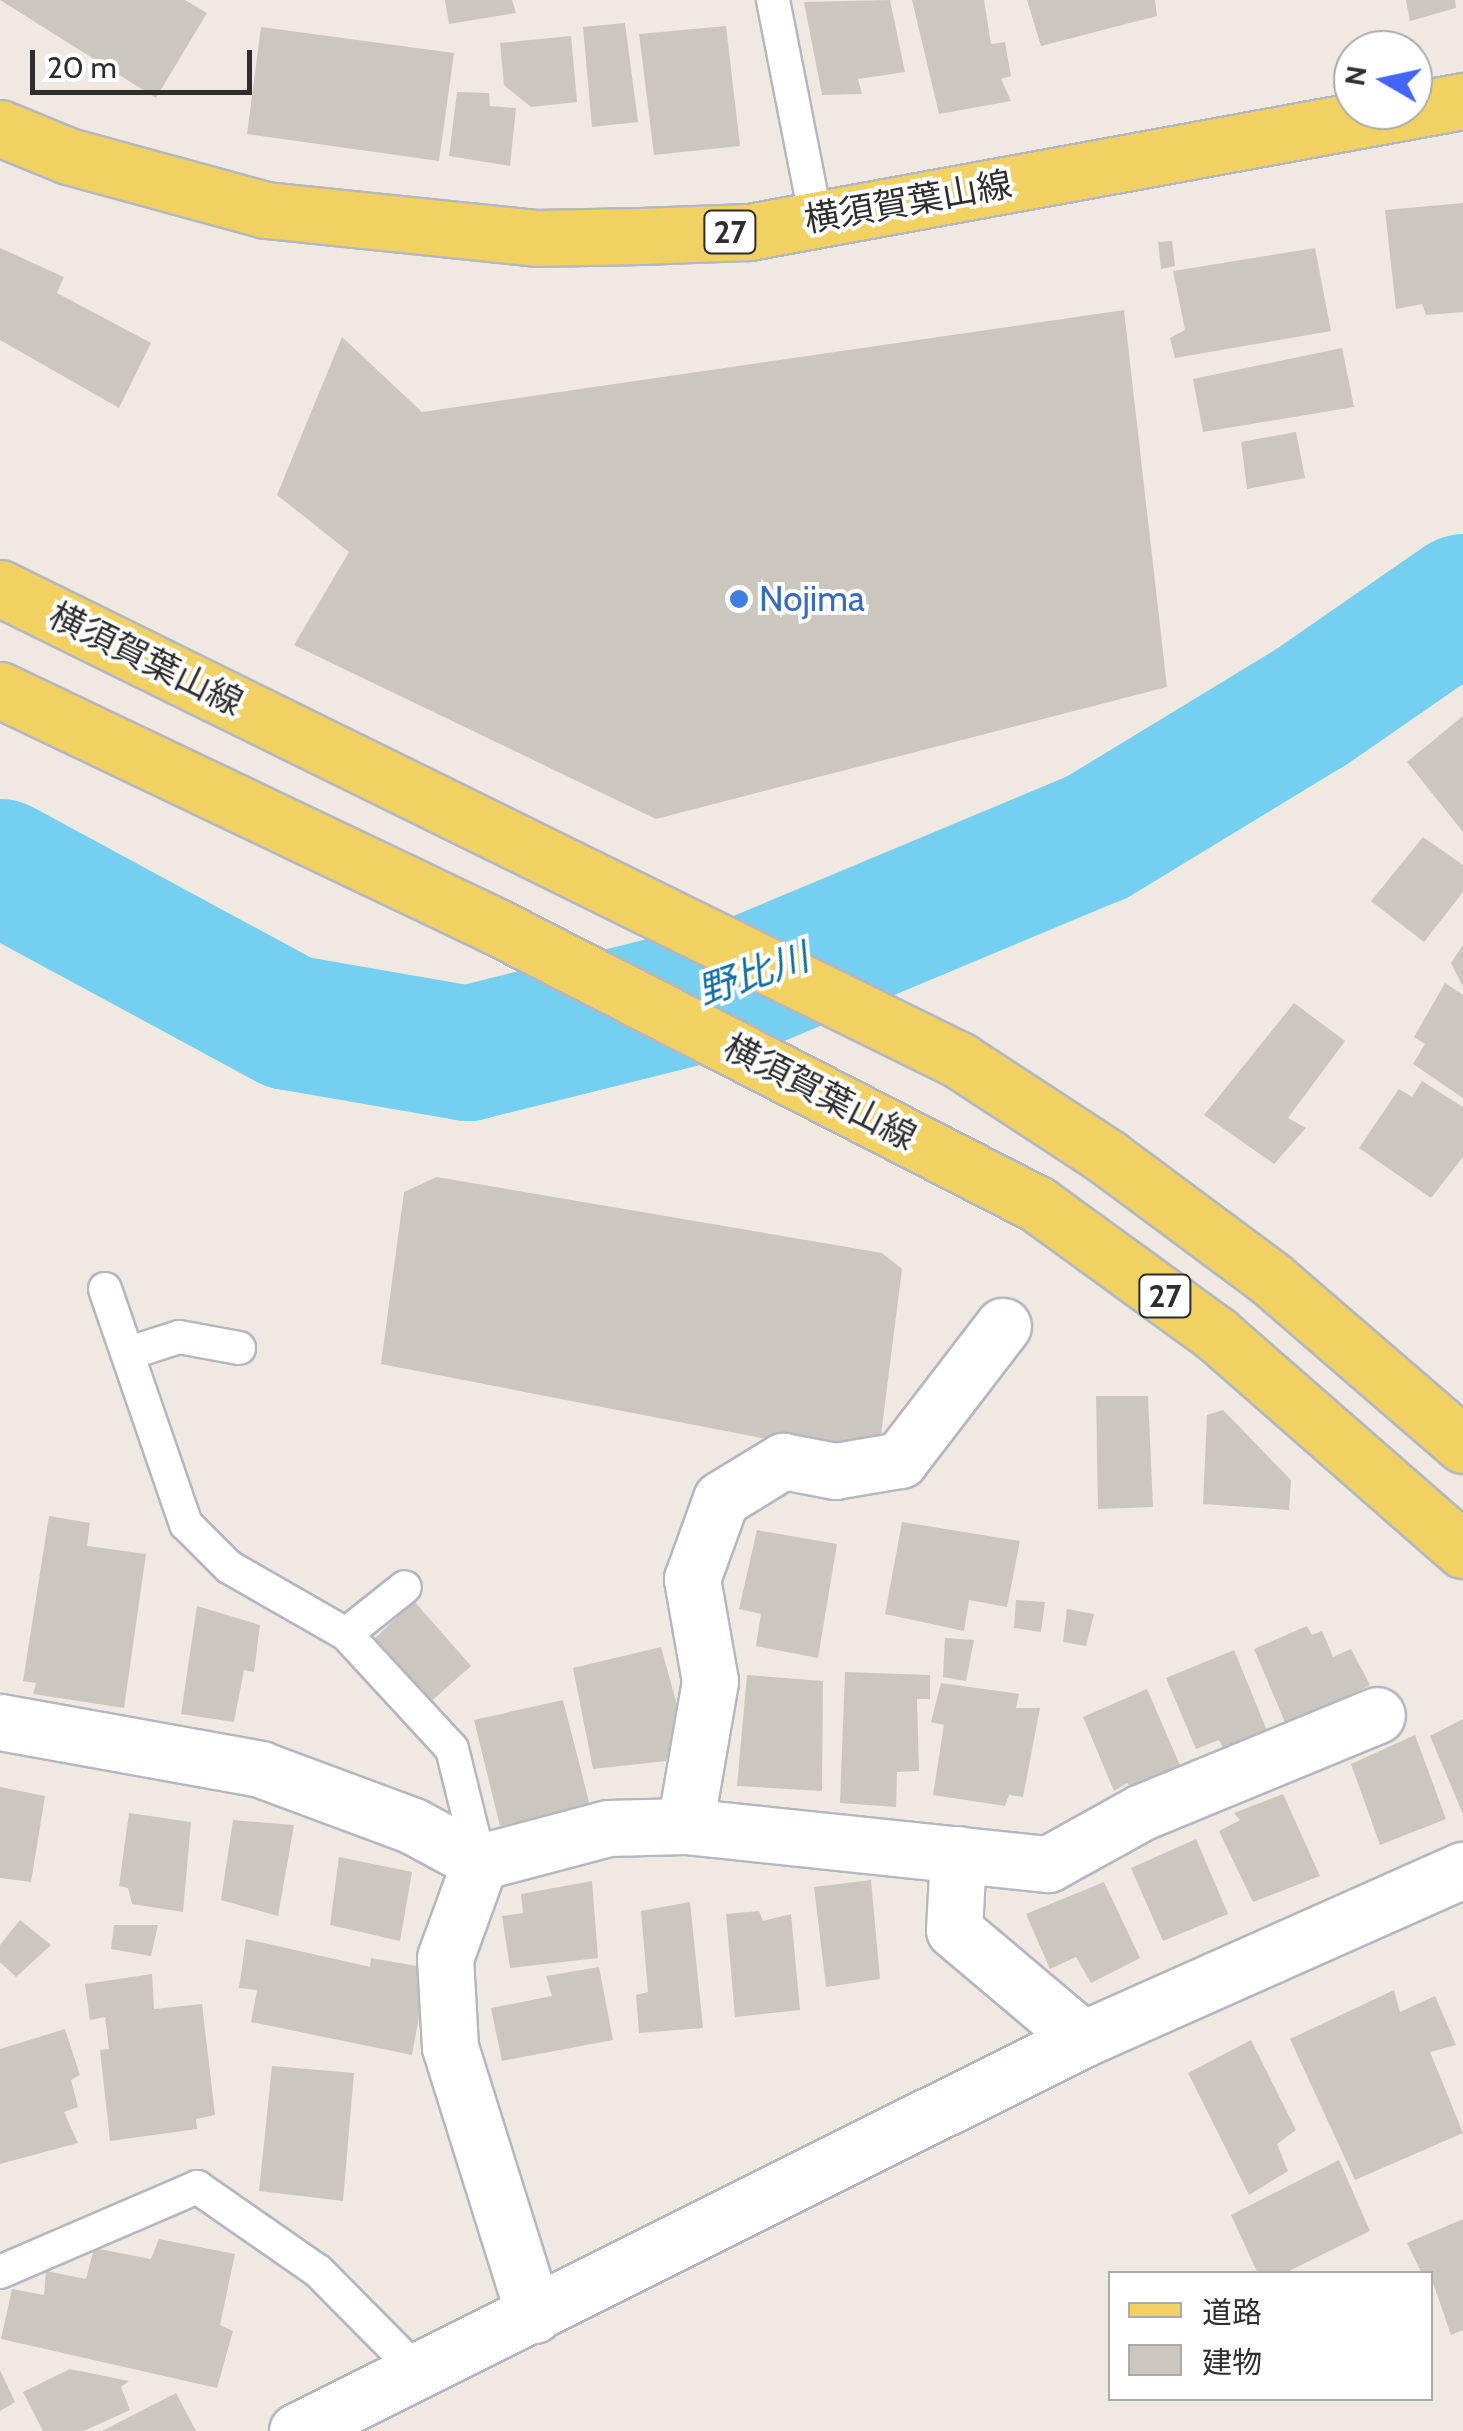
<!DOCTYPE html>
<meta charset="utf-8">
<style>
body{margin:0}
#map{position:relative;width:1463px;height:2431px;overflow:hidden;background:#efe9e1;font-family:Cabin,"Noto Sans JP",sans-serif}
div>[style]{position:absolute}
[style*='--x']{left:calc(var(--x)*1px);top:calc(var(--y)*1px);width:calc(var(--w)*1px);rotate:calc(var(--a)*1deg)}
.river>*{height:135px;margin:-67.5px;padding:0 67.5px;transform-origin:67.5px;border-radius:67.5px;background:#75cff0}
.building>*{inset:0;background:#cbc7bf}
.roads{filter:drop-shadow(2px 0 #b4b7c1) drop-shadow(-2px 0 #b4b7c1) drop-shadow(0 2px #b4b7c1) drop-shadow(0 -2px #b4b7c1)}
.lane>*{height:32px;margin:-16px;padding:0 16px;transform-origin:16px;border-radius:16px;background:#fff}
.street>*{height:55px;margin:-27.5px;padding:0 27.5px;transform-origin:27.5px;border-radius:27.5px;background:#fff}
.primary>*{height:55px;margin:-27.5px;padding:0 27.5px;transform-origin:27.5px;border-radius:27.5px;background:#f2d163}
.dots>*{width:28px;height:28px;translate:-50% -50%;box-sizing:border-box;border:5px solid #fff;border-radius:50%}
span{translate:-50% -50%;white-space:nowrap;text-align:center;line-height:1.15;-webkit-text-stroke:8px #fff;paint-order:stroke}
.shield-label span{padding:2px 8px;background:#fff;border:2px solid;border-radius:8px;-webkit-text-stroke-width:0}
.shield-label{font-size:32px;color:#2e2e2e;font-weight:700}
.street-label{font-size:35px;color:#2e2e2e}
.shop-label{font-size:35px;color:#366cbe}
.left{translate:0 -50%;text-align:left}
.water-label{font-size:38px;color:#0d6fa3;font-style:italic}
.legend{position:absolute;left:1108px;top:2271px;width:325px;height:130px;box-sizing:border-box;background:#fff;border:2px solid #ababab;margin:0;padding:12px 18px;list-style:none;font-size:30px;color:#2e2e2e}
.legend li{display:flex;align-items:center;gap:20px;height:50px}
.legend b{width:50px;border:2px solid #ababab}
.north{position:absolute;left:1333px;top:30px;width:100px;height:100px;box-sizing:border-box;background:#fff;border:2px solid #ababab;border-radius:50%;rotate:279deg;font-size:28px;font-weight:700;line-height:40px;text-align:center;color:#2e2e2e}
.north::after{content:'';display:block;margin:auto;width:35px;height:45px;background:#4264fb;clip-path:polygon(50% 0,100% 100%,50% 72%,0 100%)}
.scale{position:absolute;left:30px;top:50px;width:222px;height:45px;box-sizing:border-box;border:5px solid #2e2e2e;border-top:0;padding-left:12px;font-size:30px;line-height:35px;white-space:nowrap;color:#2e2e2e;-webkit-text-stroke:8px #fff;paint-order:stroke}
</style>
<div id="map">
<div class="river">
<i style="--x:0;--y:866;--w:328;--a:28.4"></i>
<i style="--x:289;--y:1022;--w:181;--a:9.9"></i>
<i style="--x:467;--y:1053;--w:285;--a:-14"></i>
<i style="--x:744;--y:984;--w:381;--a:-22.7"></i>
<i style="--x:1096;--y:837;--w:250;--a:-31.3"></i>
<i style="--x:1310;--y:707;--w:186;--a:-34.7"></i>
</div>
<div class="building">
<i style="clip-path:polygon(0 0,185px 0,207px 13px,156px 98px)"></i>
<i style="clip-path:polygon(445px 0,512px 0,516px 13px,449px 24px)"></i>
<i style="clip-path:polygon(890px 0,905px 72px,858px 79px,862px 94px,822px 95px,804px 2px)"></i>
<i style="clip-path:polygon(912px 0,984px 0,991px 44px,1005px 42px,1011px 76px,1001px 79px,1011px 101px,939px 114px)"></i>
<i style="clip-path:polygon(1027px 0,1155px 0,1157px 16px,1041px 46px)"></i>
<i style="clip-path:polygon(1406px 0,1455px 0,1456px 8px,1410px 21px)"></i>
<i style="clip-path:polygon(625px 23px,638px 122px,592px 127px,583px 27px)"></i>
<i style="clip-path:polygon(726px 26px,740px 146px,654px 155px,639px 34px)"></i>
<i style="clip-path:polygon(261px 27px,454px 53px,439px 161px,247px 134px)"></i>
<i style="clip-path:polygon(571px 36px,577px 102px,531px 107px,504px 85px,500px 43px)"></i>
<i style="clip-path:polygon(457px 92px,489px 93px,490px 106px,516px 108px,510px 166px,449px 156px)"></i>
<i style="clip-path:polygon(1463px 203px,1463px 312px,1426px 315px,1422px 304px,1396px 309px,1385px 210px)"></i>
<i style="clip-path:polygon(1172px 241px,1175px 266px,1161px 269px,1158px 242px)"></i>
<i style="clip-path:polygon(0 248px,64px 277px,57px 293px,151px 343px,119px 408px,0 340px)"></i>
<i style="clip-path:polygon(1315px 248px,1331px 331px,1175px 358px,1170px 338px,1185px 330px,1173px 271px)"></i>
<i style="clip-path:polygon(1124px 310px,1167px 687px,656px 819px,294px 645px,349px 552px,277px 495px,342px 337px,422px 412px)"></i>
<i style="clip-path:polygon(1342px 348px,1354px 407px,1203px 432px,1193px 379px)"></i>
<i style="clip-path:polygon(1296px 432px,1305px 478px,1247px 489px,1241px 442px)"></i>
<i style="clip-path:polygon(1463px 716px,1463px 832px,1407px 762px)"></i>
<i style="clip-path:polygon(1423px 837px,1463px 865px,1463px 892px,1424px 942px,1371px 901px)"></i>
<i style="clip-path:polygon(1463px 945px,1463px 987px,1451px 963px)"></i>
<i style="clip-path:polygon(1445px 983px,1463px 995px,1463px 1098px,1413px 1064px,1425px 1044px,1414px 1037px)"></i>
<i style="clip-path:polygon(1294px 1003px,1345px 1041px,1288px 1118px,1306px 1128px,1274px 1164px,1204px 1115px)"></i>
<i style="clip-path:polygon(1422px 1081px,1463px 1107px,1463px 1157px,1431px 1198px,1359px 1148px,1399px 1089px,1412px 1097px)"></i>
<i style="clip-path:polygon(437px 1177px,882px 1253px,902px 1269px,881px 1435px,839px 1453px,381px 1364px,404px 1192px)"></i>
<i style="clip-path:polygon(1096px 1396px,1148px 1396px,1153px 1507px,1098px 1509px)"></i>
<i style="clip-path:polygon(1223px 1410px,1291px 1480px,1289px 1510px,1203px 1504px,1207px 1415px)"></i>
<i style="clip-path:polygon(49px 1516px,90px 1523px,87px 1546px,146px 1554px,124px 1708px,33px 1694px,36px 1683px,23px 1681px)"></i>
<i style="clip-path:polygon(902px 1522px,1020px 1541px,1007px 1607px,969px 1600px,964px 1631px,885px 1614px)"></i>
<i style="clip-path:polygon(757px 1530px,837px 1544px,818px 1658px,756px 1646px,761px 1614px,739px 1609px)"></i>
<i style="clip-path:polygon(1016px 1600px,1045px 1602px,1041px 1632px,1014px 1628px)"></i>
<i style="clip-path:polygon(414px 1601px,471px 1666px,428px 1704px,372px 1641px)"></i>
<i style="clip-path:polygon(197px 1606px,260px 1625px,254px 1672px,244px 1670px,234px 1722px,181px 1714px)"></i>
<i style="clip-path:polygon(1067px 1609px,1094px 1614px,1086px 1646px,1063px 1642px)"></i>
<i style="clip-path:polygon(1307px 1626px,1312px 1635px,1322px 1631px,1333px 1657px,1351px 1649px,1370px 1685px,1287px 1727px,1254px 1649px)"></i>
<i style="clip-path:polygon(945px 1638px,974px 1640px,966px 1681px,943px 1677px)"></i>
<i style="clip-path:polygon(661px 1647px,682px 1723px,666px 1761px,593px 1769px,573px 1668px)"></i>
<i style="clip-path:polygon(1234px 1650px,1268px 1733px,1224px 1750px,1219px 1740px,1196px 1749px,1166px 1678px)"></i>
<i style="clip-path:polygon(845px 1672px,930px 1675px,930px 1699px,917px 1699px,919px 1771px,897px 1772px,896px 1807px,840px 1803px)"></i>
<i style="clip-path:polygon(747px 1675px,823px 1681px,822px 1791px,737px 1786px)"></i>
<i style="clip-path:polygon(941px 1683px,1019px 1694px,1016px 1708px,1040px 1708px,1023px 1797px,1009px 1795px,1005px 1806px,933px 1795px,944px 1725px,931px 1722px)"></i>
<i style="clip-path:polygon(1147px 1689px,1182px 1770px,1136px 1792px,1127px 1783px,1114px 1791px,1083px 1717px)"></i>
<i style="clip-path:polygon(563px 1700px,590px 1806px,500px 1826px,474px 1720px)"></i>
<i style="clip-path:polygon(1463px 1719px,1463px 1814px,1430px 1736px)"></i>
<i style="clip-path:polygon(1415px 1735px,1446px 1819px,1380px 1845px,1351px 1764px)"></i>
<i style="clip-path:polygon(0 1787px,45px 1796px,31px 1882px,0 1878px)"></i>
<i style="clip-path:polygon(1283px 1794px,1320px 1876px,1253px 1902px,1219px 1831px,1240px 1820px,1234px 1813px)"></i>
<i style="clip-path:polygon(129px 1813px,191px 1822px,183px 1912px,132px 1904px,128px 1888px,119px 1886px)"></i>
<i style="clip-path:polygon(233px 1820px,294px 1825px,278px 1916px,221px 1900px)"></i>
<i style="clip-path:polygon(1196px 1839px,1228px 1914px,1163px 1941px,1131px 1868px)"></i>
<i style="clip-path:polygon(339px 1857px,412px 1872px,400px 1941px,330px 1925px)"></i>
<i style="clip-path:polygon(871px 1880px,880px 1979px,826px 1987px,814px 1887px)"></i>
<i style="clip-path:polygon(592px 1881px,598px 1958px,510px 1968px,502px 1916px,523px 1913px,521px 1894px)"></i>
<i style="clip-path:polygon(1104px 1882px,1140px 1958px,1091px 1983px,1076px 1957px,1050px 1969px,1026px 1914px)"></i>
<i style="clip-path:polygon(690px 1902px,703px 2028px,639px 2033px,636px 1995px,648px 1992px,641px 1911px)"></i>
<i style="clip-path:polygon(759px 1911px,763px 1921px,791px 1914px,800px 2010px,735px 2017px,726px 1914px)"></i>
<i style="clip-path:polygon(20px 1920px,51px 1945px,16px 1977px,0 1962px,0 1945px)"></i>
<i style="clip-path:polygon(114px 1925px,158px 1925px,151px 1956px,111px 1949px)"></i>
<i style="clip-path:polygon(246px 1939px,370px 1967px,371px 1958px,428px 1968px,412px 2055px,251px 2022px,257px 1990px,239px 1988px)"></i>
<i style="clip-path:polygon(599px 1967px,613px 2040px,502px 2061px,491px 2008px,552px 1996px,546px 1976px)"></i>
<i style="clip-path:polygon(152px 1974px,154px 2009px,202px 2004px,215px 2115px,196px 2119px,197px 2129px,110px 2141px,100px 2050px,109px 2049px,105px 2017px,90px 2020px,85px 1984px)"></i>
<i style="clip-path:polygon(1394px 1990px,1400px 2012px,1435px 1996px,1456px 2045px,1430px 2052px,1463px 2133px,1355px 2180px,1290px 2039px)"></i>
<i style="clip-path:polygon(65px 2029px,80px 2075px,71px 2080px,78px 2107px,64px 2112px,78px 2143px,0 2164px,0 2049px)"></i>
<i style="clip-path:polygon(1251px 2040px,1296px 2130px,1277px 2144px,1288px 2171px,1249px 2195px,1188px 2073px)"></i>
<i style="clip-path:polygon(272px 2066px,354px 2073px,343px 2201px,259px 2191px)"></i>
<i style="clip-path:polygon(1339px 2160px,1370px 2231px,1283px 2274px,1258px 2274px,1231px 2215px)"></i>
<i style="clip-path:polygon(1463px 2219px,1463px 2330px,1451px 2335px,1430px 2274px,1422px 2274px,1407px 2243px)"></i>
<i style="clip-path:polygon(159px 2239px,235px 2254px,220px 2325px,233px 2331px,217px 2388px,1px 2339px,12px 2289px,44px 2295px,46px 2271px,86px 2279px,94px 2248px,151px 2259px)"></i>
<i style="clip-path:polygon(70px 2369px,129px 2381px,121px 2387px,130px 2410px,84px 2431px,43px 2431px,23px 2392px)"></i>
<i style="clip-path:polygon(0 2370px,15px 2402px,0 2411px)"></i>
<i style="clip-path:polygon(176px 2393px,196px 2431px,102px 2431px)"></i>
</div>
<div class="roads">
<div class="lane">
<i style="--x:773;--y:0;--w:223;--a:78.9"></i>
<i style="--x:105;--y:1289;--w:249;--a:71"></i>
<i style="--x:186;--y:1524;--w:61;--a:45"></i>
<i style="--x:229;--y:1567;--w:135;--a:29.8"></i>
<i style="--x:346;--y:1634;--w:156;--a:47.3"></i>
<i style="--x:452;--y:1749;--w:116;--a:76.1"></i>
<i style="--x:129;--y:1353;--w:52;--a:-17.7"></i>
<i style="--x:179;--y:1337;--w:61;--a:10.4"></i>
<i style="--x:346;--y:1634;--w:75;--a:-38.5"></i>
<i style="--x:0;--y:2272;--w:215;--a:-23.3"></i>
<i style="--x:197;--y:2187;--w:147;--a:34.8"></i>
<i style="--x:318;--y:2271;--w:142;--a:45.3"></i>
</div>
<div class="street">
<i style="--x:0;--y:1722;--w:264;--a:10.2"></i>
<i style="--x:260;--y:1769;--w:163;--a:20.4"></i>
<i style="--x:413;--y:1826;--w:76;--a:28.2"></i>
<i style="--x:685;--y:1826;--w:147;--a:-80.2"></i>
<i style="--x:710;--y:1681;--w:104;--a:-100"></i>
<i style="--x:692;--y:1579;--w:85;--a:-70.1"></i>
<i style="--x:721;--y:1499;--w:73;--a:-31.5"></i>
<i style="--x:783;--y:1461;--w:53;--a:10.9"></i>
<i style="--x:835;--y:1471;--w:66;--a:-9.6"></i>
<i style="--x:900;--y:1460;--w:169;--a:-52.5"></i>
<i style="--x:958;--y:1854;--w:76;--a:93"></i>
<i style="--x:954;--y:1930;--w:169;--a:40.2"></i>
<i style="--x:534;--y:2315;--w:281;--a:-107.4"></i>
<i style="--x:450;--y:2047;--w:89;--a:-93.2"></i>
<i style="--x:445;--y:1958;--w:102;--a:-70"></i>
<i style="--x:480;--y:1862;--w:132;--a:-14.9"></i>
<i style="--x:608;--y:1828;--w:77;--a:-1.5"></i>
<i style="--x:685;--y:1826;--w:365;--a:6"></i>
<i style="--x:1048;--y:1864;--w:107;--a:-29"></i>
<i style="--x:1142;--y:1812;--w:254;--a:-22.4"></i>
<i style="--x:297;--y:2431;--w:878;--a:-26.51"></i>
<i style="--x:1083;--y:2039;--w:416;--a:-24"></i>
</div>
<div class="primary">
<i style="--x:0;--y:128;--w:74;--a:22.4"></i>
<i style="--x:68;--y:156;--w:205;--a:15.3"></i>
<i style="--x:266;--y:210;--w:270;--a:5.9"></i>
<i style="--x:535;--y:238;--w:106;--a:-1.1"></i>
<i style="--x:641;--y:236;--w:108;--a:-2.1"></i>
<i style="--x:749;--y:232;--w:726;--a:-10.4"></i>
<i style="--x:0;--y:588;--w:1069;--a:26.21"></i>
<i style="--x:959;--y:1060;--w:177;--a:33.2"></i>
<i style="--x:1107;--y:1157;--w:204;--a:36.6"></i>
<i style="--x:1271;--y:1279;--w:254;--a:40.8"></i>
<i style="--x:0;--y:690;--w:551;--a:25.49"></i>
<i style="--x:497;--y:927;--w:607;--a:27.16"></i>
<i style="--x:1037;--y:1204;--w:221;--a:36"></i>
<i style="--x:1216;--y:1334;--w:328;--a:41.2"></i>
</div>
</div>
<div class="dots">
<i style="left:739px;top:599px;background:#3f7fe0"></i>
</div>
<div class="shield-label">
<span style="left:730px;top:232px">27</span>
<span style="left:1165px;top:1296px">27</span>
</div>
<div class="street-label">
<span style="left:908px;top:202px;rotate:-10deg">横須賀葉山線</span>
<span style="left:146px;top:659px;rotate:26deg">横須賀葉山線</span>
<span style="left:820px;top:1092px;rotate:27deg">横須賀葉山線</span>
</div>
<div class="shop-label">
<span class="left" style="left:759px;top:599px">Nojima</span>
</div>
<div class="water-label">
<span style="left:753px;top:974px;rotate:-19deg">野比川</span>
</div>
<ul class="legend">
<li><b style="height:12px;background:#f2d163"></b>道路</li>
<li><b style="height:28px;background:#cbc7bf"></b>建物</li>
</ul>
<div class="north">N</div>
<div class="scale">20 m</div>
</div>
